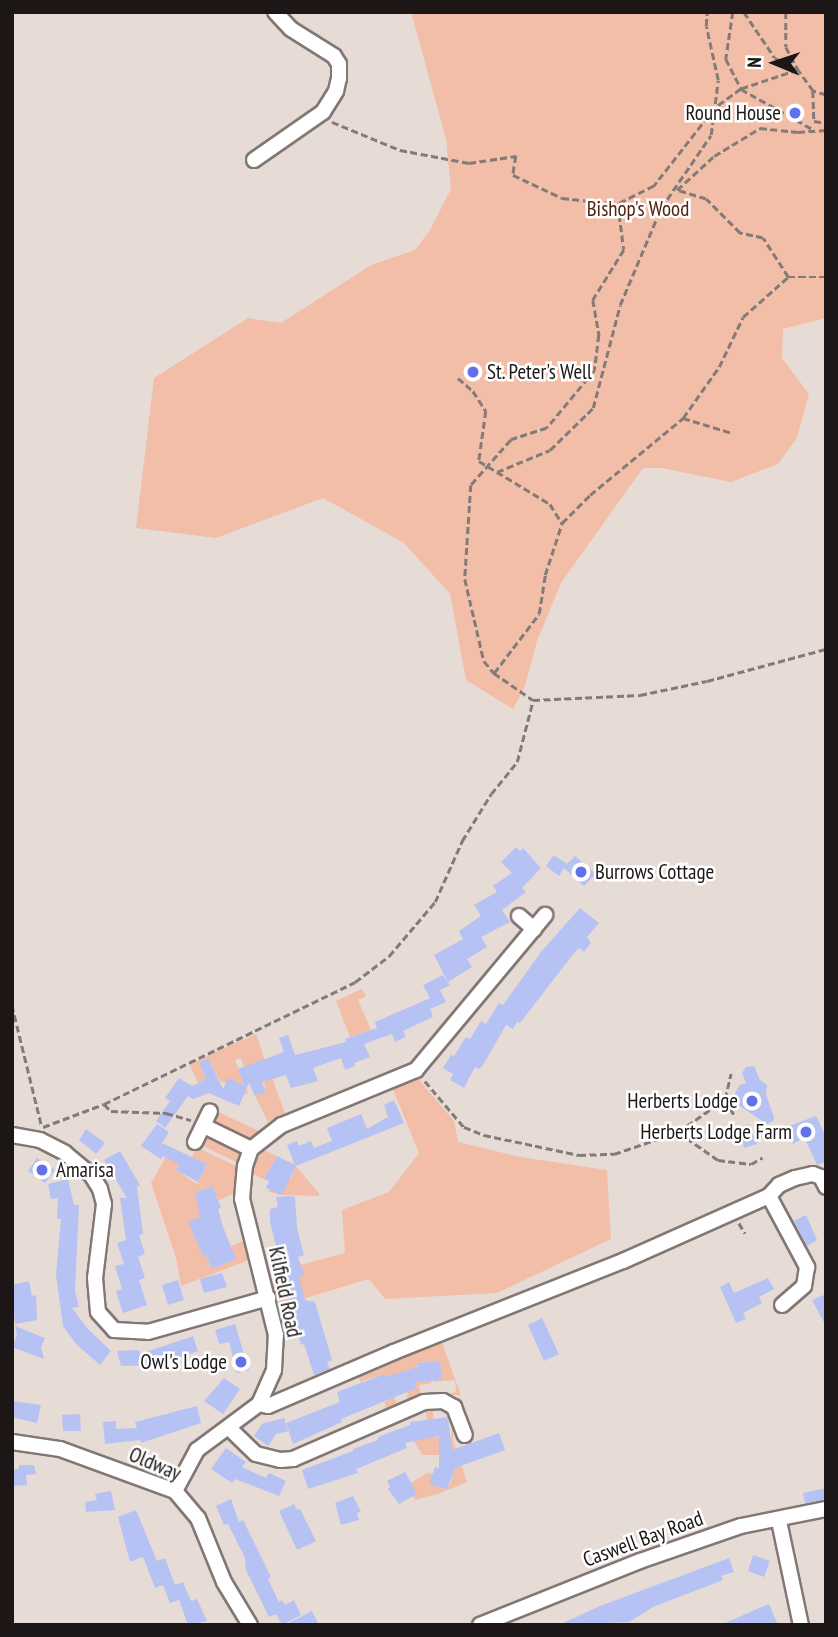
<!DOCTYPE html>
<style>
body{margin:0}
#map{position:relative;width:838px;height:1637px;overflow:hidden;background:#e7dbd6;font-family:"PT Sans Narrow",sans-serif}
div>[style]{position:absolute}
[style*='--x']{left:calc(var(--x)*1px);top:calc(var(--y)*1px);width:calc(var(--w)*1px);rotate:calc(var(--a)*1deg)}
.green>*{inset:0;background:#f2bea8}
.building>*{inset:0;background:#b6c2f4}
.path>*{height:2.5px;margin-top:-1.25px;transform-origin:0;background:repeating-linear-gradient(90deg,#837b78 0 7px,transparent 0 10.5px)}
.roads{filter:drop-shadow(2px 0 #827773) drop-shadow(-2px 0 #827773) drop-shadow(0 2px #827773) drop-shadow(0 -2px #827773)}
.minor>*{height:14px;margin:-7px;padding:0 7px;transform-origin:7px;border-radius:7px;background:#fff}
.dots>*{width:19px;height:19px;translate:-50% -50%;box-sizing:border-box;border:4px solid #fff;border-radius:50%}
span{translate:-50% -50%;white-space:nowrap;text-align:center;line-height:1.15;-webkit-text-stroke:5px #fff;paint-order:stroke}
.poi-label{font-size:21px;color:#1c1716}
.right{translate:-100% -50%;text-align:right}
.left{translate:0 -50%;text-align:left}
.park-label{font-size:21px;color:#54230b}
.street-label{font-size:21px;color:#1c1716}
.frame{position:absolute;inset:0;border:14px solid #1c1716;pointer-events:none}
.north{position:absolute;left:740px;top:28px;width:70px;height:70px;-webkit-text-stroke:5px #fff;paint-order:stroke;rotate:272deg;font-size:19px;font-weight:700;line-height:28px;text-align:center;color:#1c1716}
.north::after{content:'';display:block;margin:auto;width:24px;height:32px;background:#1c1716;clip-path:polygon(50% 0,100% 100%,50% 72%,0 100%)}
</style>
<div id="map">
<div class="green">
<i style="clip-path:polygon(411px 12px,826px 12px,826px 318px,783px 329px,782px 358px,809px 394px,797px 438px,778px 464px,731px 482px,661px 468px,643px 468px,561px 583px,537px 641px,525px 686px,513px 709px,466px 680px,450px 594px,404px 543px,323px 498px,216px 538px,136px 528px,154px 378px,248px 318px,281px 323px,371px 265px,415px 250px,430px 230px,451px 189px,446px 139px)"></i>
<i style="clip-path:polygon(362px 989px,366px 996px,358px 1000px,371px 1030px,350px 1037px,336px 1001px)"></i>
<i style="clip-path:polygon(256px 1034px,265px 1060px,244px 1067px,241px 1058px,235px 1060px,248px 1093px,244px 1095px,245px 1092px,220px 1081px,208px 1058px,199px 1062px,206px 1079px,198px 1083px,189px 1064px)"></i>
<i style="clip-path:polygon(271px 1075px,285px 1113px,268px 1122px,255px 1096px,265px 1092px,264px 1078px)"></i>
<i style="clip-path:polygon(416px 1076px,454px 1121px,458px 1142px,520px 1157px,607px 1170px,611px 1239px,497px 1293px,385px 1299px,369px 1279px,276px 1307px,272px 1286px,285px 1283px,291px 1301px,300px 1265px,345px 1253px,342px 1210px,389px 1192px,419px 1153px,392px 1087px)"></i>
<i style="clip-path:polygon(216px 1111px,259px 1131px,248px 1141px,211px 1122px)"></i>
<i style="clip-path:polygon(204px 1131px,243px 1152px,238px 1163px,199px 1144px)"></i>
<i style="clip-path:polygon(196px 1147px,236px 1166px,233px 1194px,218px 1201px,212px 1186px,195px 1193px,200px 1217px,189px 1222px,193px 1233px,199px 1231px,203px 1256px,206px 1255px,212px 1269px,236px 1259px,231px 1246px,243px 1241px,249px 1260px,181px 1286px,176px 1258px,151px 1183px,168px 1153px,179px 1164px,176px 1170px,197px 1184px,207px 1164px,192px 1157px)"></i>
<i style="clip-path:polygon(262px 1149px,277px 1156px,264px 1179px,250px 1173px)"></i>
<i style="clip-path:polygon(291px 1161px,319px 1193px,319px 1196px,280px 1195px,268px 1191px,290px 1180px,295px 1168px)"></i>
<i style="clip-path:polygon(441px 1340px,461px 1395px,444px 1395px,456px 1392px,455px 1380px,434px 1382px,434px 1376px,441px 1375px,440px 1361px,417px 1363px,419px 1381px,431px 1376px,431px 1383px,419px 1385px,421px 1398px,410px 1402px,407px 1397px,408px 1391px,417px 1388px,411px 1369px,394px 1397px,398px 1406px,387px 1411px,384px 1402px,392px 1398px,384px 1374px,362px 1381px,367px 1402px,357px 1371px)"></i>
<i style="clip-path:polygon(433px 1406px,434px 1437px,451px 1437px,453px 1421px,453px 1441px,467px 1482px,438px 1494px,415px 1500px,407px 1485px,427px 1473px,434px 1474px,430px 1483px,447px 1489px,453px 1477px,439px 1455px,422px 1455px,414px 1441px,430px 1437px,425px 1407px)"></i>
</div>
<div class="building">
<i style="clip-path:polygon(516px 847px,520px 851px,523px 848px,541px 868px,522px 888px,526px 892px,502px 910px,510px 922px,481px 937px,487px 947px,467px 959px,472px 967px,448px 982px,434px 955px,463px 939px,459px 931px,481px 916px,474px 905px,497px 892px,493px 886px,512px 873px,501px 862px)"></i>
<i style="clip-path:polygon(554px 855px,567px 864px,565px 866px,575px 856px,596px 874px,584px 886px,564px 868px,559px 876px,546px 866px)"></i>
<i style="clip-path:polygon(580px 908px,599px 923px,587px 937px,591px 943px,584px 952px,579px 948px,574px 953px,520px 1023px,517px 1022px,513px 1029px,506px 1025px,483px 1065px,479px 1069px,475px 1067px,464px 1088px,450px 1080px,453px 1074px,443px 1068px,451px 1055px,454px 1056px,466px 1037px,470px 1039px,481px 1021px,486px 1024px,499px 1003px,503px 1005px,541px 952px)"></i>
<i style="clip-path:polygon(443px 975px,450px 985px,440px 990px,446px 1002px,430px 1009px,433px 1017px,403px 1031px,406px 1037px,395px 1042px,392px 1034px,364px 1044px,370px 1057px,354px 1063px,355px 1066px,345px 1070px,341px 1058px,313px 1068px,318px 1081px,291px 1088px,286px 1075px,262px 1082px,266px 1092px,255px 1096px,249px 1083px,239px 1106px,209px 1093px,193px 1099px,188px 1096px,165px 1128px,156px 1121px,170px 1101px,165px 1098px,179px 1078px,192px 1086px,206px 1079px,199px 1062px,208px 1058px,223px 1089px,228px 1078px,244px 1085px,238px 1069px,284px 1052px,279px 1038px,288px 1035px,295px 1055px,346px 1042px,345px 1039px,377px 1028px,375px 1022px,430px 998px,423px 985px)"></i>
<i style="clip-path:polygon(754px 1066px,760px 1080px,767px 1085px,766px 1095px,774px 1117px,773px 1121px,767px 1124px,738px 1105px,734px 1095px,740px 1085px,746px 1083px,742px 1073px,746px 1067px)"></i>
<i style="clip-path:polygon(394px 1100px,404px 1123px,296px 1166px,282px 1195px,266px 1188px,269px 1181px,264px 1179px,277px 1156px,295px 1165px,287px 1145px,297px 1141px,299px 1146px,311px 1141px,314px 1148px,332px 1141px,327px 1128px,361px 1114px,367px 1129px,388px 1117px,384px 1105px)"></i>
<i style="clip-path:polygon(816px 1116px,826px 1137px,826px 1162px,817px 1165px,804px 1137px,793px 1144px,786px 1127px)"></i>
<i style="clip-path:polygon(157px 1124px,169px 1132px,162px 1143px,207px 1164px,198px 1182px,176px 1170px,179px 1164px,163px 1156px,161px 1159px,141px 1146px)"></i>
<i style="clip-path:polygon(749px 1124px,757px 1144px,744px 1148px,740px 1127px)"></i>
<i style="clip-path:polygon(86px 1129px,105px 1143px,96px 1154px,79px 1140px)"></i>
<i style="clip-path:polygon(120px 1151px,140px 1185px,137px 1187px,143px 1234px,139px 1235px,145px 1254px,138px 1257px,145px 1278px,139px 1280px,147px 1305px,123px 1313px,116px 1291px,122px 1289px,115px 1266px,124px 1264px,117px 1243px,126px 1240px,120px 1198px,127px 1198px,104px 1160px)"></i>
<i style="clip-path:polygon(37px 1158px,55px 1170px,45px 1183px,28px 1171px)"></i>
<i style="clip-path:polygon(68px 1179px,74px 1205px,79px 1205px,75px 1291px,79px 1307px,72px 1308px,88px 1329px,111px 1351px,100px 1365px,76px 1344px,63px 1326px,56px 1275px,61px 1219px,57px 1219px,58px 1198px,51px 1199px,48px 1184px)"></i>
<i style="clip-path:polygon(212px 1186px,221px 1208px,218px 1209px,223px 1227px,236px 1259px,212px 1269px,206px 1255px,203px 1256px,188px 1222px,200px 1217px,195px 1193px)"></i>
<i style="clip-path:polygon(291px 1196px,295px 1197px,297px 1228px,304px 1255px,298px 1257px,304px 1275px,299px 1277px,305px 1300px,315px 1302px,332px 1360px,327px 1362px,330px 1369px,314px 1375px,304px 1344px,301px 1345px,270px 1222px,270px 1209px,278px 1207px,276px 1197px)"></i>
<i style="clip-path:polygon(806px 1215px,817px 1240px,807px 1246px,794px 1221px)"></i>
<i style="clip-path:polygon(222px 1273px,227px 1287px,204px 1293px,200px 1279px)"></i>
<i style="clip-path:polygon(768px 1278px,774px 1289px,759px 1297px,762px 1303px,743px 1313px,746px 1319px,736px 1323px,720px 1287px,729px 1282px,734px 1293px)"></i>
<i style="clip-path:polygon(178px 1280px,184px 1300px,168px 1305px,162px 1285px)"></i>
<i style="clip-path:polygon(29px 1281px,32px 1296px,36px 1295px,37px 1320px,15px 1324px,12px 1285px)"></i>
<i style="clip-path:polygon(826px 1294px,826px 1326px,812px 1300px)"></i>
<i style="clip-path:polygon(542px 1318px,559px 1354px,544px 1361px,528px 1325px)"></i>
<i style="clip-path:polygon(235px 1324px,249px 1370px,237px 1373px,229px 1342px,219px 1344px,215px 1330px)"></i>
<i style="clip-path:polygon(15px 1326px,45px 1338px,41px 1347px,44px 1359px,12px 1347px,17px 1335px)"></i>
<i style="clip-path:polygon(193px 1336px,198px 1351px,158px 1365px,121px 1366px,117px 1351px,139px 1350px,140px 1354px)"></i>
<i style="clip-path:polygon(440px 1361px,442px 1380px,415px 1382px,417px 1388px,341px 1419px,342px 1422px,293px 1444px,286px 1423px,340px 1402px,337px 1392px,384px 1374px,385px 1377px,418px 1367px,417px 1363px)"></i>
<i style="clip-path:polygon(224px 1378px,240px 1389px,223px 1414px,204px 1401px)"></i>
<i style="clip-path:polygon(12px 1401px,41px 1405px,37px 1423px,12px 1417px)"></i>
<i style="clip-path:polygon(197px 1406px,201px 1423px,141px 1443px,140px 1440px,105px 1444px,103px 1422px,116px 1421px,116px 1429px,137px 1428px,135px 1422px)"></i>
<i style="clip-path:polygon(80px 1414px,81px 1431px,63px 1431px,62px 1415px)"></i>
<i style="clip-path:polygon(448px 1417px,452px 1450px,499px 1433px,505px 1450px,455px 1468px,447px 1489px,429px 1484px,435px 1467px,439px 1468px,439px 1436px,405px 1443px,407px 1448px,356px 1469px,358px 1473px,308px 1489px,302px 1470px,353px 1451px,353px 1449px,378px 1440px,378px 1437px,410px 1425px,410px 1422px)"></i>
<i style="clip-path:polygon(284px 1418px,288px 1431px,276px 1434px,268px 1446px,254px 1436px,262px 1424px)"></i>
<i style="clip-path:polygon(226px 1448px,246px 1462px,242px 1467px,266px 1478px,269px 1473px,286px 1481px,279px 1496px,235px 1479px,232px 1483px,211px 1469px)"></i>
<i style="clip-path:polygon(19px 1465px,34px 1465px,36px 1474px,26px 1475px,27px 1485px,12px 1486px,12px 1469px,19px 1469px)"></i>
<i style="clip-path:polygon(405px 1472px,417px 1494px,399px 1504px,388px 1489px,390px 1487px,387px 1481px)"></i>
<i style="clip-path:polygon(826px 1488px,826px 1500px,805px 1503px,803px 1493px)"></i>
<i style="clip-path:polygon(111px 1491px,115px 1510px,86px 1512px,85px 1502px,97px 1500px,95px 1494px)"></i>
<i style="clip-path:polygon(353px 1496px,361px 1512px,357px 1513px,359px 1520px,341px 1525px,335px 1503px)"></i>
<i style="clip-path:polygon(231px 1499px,239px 1522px,243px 1520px,271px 1577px,268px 1579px,279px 1602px,282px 1600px,285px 1605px,294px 1600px,301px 1615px,282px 1625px,276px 1614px,269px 1617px,246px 1570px,245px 1558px,228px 1524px,224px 1525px,216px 1506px)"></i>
<i style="clip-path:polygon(294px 1504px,297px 1510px,300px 1509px,316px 1541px,297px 1550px,279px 1511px)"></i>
<i style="clip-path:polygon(136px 1510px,157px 1561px,165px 1558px,175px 1585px,183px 1582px,191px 1601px,197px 1599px,207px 1621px,188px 1625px,179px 1600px,170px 1603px,163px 1585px,155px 1588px,143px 1557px,130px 1562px,118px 1517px)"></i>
<i style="clip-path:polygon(753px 1555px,770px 1561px,764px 1577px,748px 1571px)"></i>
<i style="clip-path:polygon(729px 1558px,734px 1572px,721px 1576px,723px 1580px,653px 1607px,629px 1622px,559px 1625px,600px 1606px)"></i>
<i style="clip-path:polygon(769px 1604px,778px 1625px,721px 1625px,757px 1609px)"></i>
<i style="clip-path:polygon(312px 1611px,319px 1625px,285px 1625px)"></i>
</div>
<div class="path">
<i style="--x:733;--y:12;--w:48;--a:98.5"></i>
<i style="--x:726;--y:59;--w:34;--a:63"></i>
<i style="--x:741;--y:89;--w:84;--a:29.3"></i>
<i style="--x:744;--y:12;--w:55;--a:56"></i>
<i style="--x:775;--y:58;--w:26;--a:28"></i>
<i style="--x:786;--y:12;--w:35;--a:90"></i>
<i style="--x:786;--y:47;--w:26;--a:62"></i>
<i style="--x:813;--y:91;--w:30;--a:88"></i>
<i style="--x:814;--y:121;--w:12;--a:9"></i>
<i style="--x:826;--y:95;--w:14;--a:-163"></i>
<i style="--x:813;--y:91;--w:26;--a:-126"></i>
<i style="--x:798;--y:70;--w:60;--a:161.6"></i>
<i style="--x:741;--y:89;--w:32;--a:144"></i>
<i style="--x:715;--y:108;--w:99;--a:128"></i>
<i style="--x:654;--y:186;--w:40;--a:153.4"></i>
<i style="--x:618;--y:204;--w:46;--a:82.6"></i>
<i style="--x:624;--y:250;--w:59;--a:121.8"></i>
<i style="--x:593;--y:300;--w:36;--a:80"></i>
<i style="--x:599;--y:335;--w:35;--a:97"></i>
<i style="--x:595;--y:370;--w:75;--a:129.6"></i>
<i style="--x:547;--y:428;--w:38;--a:162"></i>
<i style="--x:511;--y:440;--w:60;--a:131.6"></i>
<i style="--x:471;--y:485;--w:94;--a:93.7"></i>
<i style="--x:465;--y:579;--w:84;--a:77"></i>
<i style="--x:484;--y:661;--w:16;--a:50"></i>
<i style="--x:494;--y:673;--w:47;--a:34.7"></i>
<i style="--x:533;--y:700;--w:107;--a:-2.7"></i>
<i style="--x:640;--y:695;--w:68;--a:-11.8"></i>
<i style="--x:707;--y:681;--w:123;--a:-15.1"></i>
<i style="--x:332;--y:122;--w:74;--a:22.4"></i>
<i style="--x:400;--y:150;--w:70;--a:10.7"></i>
<i style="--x:469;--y:163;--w:48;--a:-8.5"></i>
<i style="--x:516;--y:156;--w:19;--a:99"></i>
<i style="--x:513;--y:175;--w:54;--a:25.1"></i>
<i style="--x:562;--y:198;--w:56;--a:6.1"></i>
<i style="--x:788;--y:277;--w:46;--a:-122.7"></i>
<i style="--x:763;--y:238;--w:24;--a:-168"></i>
<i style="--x:740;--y:233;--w:48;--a:-135"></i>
<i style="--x:706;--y:199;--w:30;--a:-163"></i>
<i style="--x:677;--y:190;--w:50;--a:-42.6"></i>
<i style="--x:714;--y:156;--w:54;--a:-31.3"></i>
<i style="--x:760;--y:128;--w:38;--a:6"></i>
<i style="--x:798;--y:132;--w:28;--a:-4"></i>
<i style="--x:458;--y:378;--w:20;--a:41"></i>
<i style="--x:473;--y:391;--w:24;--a:57"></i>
<i style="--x:486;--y:411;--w:50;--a:98"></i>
<i style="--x:479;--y:461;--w:83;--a:31.2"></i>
<i style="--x:550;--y:504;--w:22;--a:58"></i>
<i style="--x:683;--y:418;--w:51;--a:17"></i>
<i style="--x:497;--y:472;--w:57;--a:-22.5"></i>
<i style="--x:550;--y:450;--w:60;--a:-44.3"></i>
<i style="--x:593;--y:408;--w:106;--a:-75.3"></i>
<i style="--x:620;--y:305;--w:105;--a:-67.1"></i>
<i style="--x:661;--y:208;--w:88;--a:-55.6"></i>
<i style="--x:711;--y:135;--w:55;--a:-82.7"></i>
<i style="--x:718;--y:80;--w:55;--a:-102.5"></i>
<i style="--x:706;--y:26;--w:14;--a:-86"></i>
<i style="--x:494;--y:673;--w:74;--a:-52.7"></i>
<i style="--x:539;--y:614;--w:39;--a:-81"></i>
<i style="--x:545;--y:575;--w:55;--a:-71.9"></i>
<i style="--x:562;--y:523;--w:40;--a:-45"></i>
<i style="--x:590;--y:495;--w:121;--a:-39.6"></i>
<i style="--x:683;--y:418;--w:62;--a:-54.8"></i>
<i style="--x:719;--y:367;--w:55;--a:-64.4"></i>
<i style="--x:743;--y:317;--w:60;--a:-41.6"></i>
<i style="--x:788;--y:277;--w:38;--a:0"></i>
<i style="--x:12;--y:1005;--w:126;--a:76.2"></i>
<i style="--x:425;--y:1081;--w:60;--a:49.7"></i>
<i style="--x:464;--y:1127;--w:22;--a:22"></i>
<i style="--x:484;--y:1135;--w:97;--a:11.9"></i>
<i style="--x:579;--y:1155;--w:35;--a:-2"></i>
<i style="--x:614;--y:1154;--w:68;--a:-19"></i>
<i style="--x:678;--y:1132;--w:57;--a:-35.1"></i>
<i style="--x:725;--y:1099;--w:26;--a:-77"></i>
<i style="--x:725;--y:1099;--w:20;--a:60"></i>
<i style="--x:104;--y:1104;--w:10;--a:45"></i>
<i style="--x:111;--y:1111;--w:55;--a:2.1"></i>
<i style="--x:166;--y:1113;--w:26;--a:16"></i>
<i style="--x:43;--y:1127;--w:65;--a:-20.7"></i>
<i style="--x:104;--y:1104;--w:279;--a:-25.9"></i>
<i style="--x:355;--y:982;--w:43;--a:-37.4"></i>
<i style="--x:389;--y:956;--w:71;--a:-49.6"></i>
<i style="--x:435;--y:902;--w:67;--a:-66.1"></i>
<i style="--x:462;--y:841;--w:55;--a:-58.3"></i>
<i style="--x:491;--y:794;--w:41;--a:-50.9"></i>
<i style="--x:517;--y:762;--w:64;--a:-75.5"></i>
<i style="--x:678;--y:1132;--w:49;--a:35"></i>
<i style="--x:718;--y:1160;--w:33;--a:7"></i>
<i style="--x:751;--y:1164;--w:13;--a:-29"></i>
<i style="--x:739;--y:1223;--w:12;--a:59"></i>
</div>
<div class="roads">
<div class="minor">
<i style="--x:254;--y:160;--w:84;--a:-34.8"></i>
<i style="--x:323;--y:112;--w:25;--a:-58"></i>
<i style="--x:336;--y:91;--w:13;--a:-77"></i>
<i style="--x:339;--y:78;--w:14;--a:-90"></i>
<i style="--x:339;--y:64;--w:9;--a:-122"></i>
<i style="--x:334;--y:56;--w:51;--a:-147.9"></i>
<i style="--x:291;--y:29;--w:23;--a:-133"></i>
<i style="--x:519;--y:916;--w:20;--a:41"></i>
<i style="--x:204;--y:1126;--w:52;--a:26.1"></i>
<i style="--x:12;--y:1135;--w:28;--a:10"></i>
<i style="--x:40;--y:1140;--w:28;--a:27"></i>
<i style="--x:65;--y:1153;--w:35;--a:40"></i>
<i style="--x:92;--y:1176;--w:15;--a:58"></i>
<i style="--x:100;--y:1189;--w:16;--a:75"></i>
<i style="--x:104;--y:1204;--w:75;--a:96.9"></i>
<i style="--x:95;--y:1278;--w:34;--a:85"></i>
<i style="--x:98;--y:1312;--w:24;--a:48"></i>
<i style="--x:114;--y:1330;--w:34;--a:3"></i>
<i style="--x:148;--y:1332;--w:125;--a:-15.8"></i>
<i style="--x:195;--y:1142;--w:34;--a:-64"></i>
<i style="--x:769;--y:1196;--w:81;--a:61.8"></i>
<i style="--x:807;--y:1267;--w:19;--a:99"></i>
<i style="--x:804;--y:1286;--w:29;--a:139"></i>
<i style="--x:259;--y:1404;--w:9;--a:13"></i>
<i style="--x:268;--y:1406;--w:137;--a:-23.2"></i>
<i style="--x:394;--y:1352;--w:246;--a:-21.7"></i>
<i style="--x:623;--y:1261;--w:160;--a:-24"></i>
<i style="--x:769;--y:1196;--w:15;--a:-48"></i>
<i style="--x:779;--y:1185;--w:17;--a:-24"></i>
<i style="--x:795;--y:1178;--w:18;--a:-13"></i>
<i style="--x:813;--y:1174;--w:9;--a:21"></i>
<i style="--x:821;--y:1177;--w:11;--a:63"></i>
<i style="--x:229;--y:1428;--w:37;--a:44"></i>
<i style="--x:256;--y:1454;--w:25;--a:14"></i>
<i style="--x:280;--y:1460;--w:13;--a:-4"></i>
<i style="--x:293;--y:1459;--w:143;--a:-23.5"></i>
<i style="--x:424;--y:1402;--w:19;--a:-3"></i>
<i style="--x:443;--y:1401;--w:13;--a:29"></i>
<i style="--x:454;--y:1407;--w:30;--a:69"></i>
<i style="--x:12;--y:1442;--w:49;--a:8.3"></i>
<i style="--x:60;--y:1449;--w:122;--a:20.1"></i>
<i style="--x:175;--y:1491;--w:35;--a:50"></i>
<i style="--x:198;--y:1518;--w:69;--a:67.9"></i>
<i style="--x:224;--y:1582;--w:50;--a:58.8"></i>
<i style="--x:175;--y:1491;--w:47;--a:-61.8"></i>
<i style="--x:197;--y:1450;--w:77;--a:-36.6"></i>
<i style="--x:259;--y:1404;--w:37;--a:-66"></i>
<i style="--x:274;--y:1370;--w:35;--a:-87"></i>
<i style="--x:276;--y:1335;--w:140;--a:-104"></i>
<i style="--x:242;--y:1199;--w:33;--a:-85"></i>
<i style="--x:245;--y:1166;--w:18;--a:-71"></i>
<i style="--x:251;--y:1149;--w:39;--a:-38"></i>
<i style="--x:282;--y:1125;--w:145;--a:-22.3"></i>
<i style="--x:416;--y:1070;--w:202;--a:-50.2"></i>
<i style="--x:779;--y:1521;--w:106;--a:78.1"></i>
<i style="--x:480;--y:1625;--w:172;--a:-21.8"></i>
<i style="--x:640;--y:1561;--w:107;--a:-19.1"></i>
<i style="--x:741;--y:1526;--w:87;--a:-11.3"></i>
</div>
</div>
<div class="dots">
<i style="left:795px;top:113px;background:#6071e9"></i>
<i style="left:473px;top:372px;background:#6071e9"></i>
<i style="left:581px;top:872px;background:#6071e9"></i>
<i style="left:752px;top:1101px;background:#6071e9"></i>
<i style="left:806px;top:1132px;background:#6071e9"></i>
<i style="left:42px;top:1170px;background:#6071e9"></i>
<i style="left:241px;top:1362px;background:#6071e9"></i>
</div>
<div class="poi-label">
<span class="right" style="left:781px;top:113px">Round House</span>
<span class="left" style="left:487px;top:372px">St. Peter's Well</span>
<span class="left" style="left:595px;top:872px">Burrows Cottage</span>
<span class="right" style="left:738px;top:1101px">Herberts Lodge</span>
<span class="right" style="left:792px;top:1132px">Herberts Lodge Farm</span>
<span class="left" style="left:56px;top:1170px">Amarisa</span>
<span class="right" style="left:227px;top:1362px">Owl's Lodge</span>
</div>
<div class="park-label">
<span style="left:638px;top:209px">Bishop's Wood</span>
</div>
<div class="street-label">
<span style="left:285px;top:1292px;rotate:78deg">Kilfield Road</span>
<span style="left:155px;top:1464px;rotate:23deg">Oldway</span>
<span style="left:643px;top:1539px;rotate:-20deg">Caswell Bay Road</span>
</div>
<div class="frame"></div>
<div class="north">N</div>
</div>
